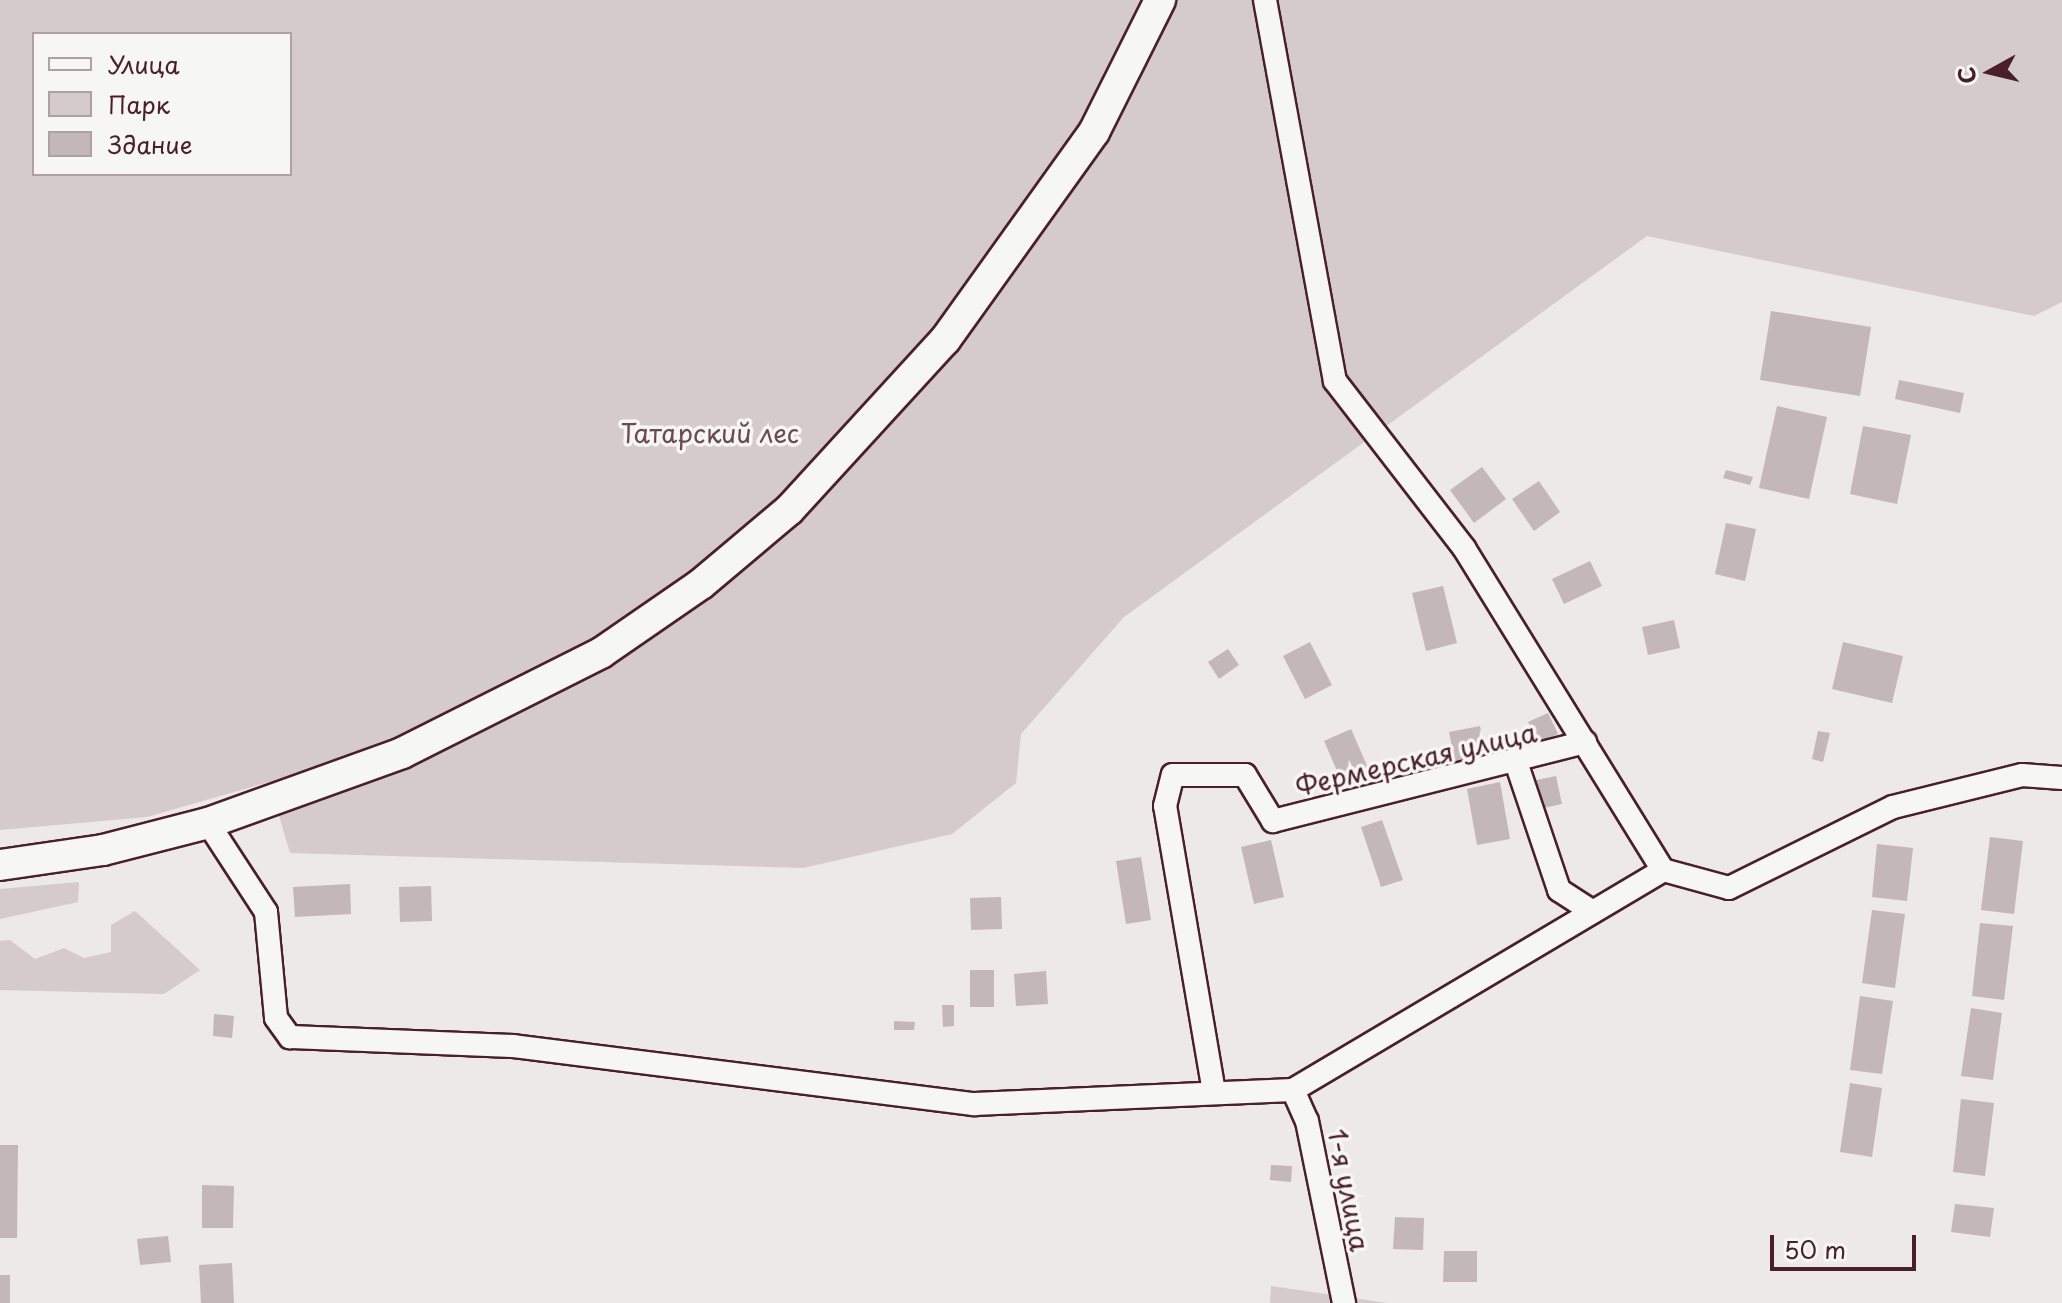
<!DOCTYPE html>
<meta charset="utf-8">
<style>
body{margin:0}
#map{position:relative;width:2062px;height:1303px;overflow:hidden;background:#ece9e6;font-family:"Playpen Sans",sans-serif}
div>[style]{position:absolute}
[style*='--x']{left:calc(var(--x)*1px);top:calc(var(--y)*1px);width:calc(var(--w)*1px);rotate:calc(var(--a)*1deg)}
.green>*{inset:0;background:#d4cbca}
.building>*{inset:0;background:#c4b7b7}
.roads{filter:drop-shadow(2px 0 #4a1f2b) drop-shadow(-2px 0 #4a1f2b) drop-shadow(0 2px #4a1f2b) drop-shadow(0 -2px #4a1f2b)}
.minor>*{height:22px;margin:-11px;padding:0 11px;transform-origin:11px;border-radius:11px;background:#f6f6f2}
.secondary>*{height:30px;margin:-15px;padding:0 15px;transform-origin:15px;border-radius:15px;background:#f6f6f2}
span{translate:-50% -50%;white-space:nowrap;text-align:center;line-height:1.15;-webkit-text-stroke:7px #f6f6f2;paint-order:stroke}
.park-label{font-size:26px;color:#6c4a53}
.street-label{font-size:26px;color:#4a1f2b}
.legend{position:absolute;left:32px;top:32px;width:260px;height:144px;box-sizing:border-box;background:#f6f6f2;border:2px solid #b1a0a2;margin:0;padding:10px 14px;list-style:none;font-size:24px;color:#4a1f2b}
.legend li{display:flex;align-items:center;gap:16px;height:40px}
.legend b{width:40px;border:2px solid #b1a0a2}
.north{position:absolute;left:1950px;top:32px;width:80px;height:80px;-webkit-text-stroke:6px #f6f6f2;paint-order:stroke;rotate:262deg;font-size:22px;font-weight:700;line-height:32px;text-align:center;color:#4a1f2b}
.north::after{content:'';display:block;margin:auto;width:28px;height:36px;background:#4a1f2b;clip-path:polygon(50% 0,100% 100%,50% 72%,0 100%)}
.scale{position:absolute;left:1770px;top:1235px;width:146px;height:36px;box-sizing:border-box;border:4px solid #4a1f2b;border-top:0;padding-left:10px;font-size:24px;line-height:28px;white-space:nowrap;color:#4a1f2b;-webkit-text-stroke:6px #f6f6f2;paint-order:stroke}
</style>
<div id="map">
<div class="green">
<i style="clip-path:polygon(evenodd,0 0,2062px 0,2062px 302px,2034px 316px,1647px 236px,1124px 617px,1021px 734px,1016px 783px,952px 834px,803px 868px,290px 853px,269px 782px,147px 817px,0 830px,0 0,34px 34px,290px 34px,290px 174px,34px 174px,34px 34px)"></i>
<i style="clip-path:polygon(79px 882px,78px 902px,0 919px,0 889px)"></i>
<i style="clip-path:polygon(135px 911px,200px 970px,164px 994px,0 990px,0 941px,10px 940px,35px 959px,64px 948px,84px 958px,111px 952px,111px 925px)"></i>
<i style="clip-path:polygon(1271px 1286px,1387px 1303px,1270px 1303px)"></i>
</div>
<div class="building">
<i style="clip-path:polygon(1771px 311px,1871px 327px,1860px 396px,1760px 380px)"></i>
<i style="clip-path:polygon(1899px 380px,1964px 393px,1960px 413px,1895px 399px)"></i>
<i style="clip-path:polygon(1777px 406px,1827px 417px,1809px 499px,1759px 488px)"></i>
<i style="clip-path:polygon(1863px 426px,1911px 435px,1897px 504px,1850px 494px)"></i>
<i style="clip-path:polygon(1482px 467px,1506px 499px,1474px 523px,1450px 490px)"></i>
<i style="clip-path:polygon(1726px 470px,1753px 477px,1750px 485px,1723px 478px)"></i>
<i style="clip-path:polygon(1539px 481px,1560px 512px,1534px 531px,1512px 499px)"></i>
<i style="clip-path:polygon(1726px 523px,1756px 529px,1745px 581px,1715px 574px)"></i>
<i style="clip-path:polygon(1590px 561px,1602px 586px,1564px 604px,1552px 579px)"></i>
<i style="clip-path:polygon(1443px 586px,1457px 643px,1426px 651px,1412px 593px)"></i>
<i style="clip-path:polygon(1674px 620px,1680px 648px,1648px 655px,1642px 627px)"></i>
<i style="clip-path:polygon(1310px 642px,1332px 685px,1305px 699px,1283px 656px)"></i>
<i style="clip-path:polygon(1843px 642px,1903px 656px,1892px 703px,1832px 689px)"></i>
<i style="clip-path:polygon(1228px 649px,1239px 665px,1219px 679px,1208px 662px)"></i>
<i style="clip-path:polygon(1548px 713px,1558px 734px,1538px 743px,1528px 722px)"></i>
<i style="clip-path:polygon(1480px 726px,1486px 757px,1455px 763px,1449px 732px)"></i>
<i style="clip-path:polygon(1351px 729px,1368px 768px,1341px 780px,1324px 741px)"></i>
<i style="clip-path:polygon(1818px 731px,1830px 733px,1823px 762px,1812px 759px)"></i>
<i style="clip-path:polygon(1556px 776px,1562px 804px,1539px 809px,1532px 781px)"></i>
<i style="clip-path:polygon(1500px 782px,1510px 839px,1477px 845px,1467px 789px)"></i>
<i style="clip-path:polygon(1382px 820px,1403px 880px,1381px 887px,1361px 827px)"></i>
<i style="clip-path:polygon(1990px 837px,2023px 841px,2014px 914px,1981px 910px)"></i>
<i style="clip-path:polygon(1271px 840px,1284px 897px,1254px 904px,1241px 847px)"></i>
<i style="clip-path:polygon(1877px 844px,1913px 848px,1907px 901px,1872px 897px)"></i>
<i style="clip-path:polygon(1141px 857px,1151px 920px,1126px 924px,1116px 861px)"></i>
<i style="clip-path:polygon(350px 884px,351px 914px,295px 917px,293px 887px)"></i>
<i style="clip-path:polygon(431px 886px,432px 921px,400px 922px,399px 887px)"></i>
<i style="clip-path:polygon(1001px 897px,1002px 929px,971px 930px,970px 898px)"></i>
<i style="clip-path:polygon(1872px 910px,1905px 914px,1895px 988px,1862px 983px)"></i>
<i style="clip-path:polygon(1980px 923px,2013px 926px,2004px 1000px,1972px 996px)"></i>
<i style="clip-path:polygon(970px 970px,994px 970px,994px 1007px,970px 1007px)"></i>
<i style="clip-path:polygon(1046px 971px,1048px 1004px,1016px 1006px,1014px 974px)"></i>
<i style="clip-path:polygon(1860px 996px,1893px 1001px,1882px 1074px,1850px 1070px)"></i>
<i style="clip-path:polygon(942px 1005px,954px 1005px,954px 1026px,943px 1027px)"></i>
<i style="clip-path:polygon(1971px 1008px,2002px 1013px,1993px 1080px,1961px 1076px)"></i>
<i style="clip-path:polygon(214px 1014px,234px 1016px,232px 1038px,213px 1036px)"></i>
<i style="clip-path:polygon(894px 1021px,915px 1022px,914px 1030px,894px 1030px)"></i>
<i style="clip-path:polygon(1850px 1083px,1882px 1088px,1872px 1157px,1840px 1152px)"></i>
<i style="clip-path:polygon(1961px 1099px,1994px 1103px,1985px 1176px,1953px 1172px)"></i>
<i style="clip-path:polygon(0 1145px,18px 1145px,17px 1238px,0 1238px)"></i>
<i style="clip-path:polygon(1271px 1165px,1292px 1166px,1291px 1182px,1270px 1180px)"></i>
<i style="clip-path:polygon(202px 1185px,234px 1186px,233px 1228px,202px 1228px)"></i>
<i style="clip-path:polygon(1955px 1204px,1994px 1208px,1990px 1237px,1951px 1232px)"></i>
<i style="clip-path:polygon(1395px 1217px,1424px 1218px,1423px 1250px,1393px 1249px)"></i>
<i style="clip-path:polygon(168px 1236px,171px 1262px,140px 1265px,137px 1239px)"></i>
<i style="clip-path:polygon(1444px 1251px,1477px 1251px,1477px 1282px,1443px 1282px)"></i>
<i style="clip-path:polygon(232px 1263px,234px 1303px,201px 1303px,199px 1265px)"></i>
<i style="clip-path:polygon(0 1275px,10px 1275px,10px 1303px,0 1303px)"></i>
</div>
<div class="roads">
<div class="minor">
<i style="--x:1265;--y:0;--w:387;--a:79.6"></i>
<i style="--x:1335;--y:381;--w:211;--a:52.3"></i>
<i style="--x:1464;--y:548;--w:379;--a:58.3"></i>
<i style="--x:1517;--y:765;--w:132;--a:71.4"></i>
<i style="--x:1559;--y:890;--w:40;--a:32.9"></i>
<i style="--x:208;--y:823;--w:106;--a:56.9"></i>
<i style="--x:266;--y:912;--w:106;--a:84.6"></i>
<i style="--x:276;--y:1018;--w:24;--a:54"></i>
<i style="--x:290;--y:1037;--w:223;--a:2.3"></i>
<i style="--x:513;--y:1046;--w:465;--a:7.2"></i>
<i style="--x:974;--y:1104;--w:319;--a:-2.5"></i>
<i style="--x:1293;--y:1090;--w:430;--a:-30.7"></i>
<i style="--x:1663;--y:870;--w:68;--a:15.3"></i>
<i style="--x:1729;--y:888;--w:183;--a:-26.3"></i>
<i style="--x:1893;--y:807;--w:133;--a:-13.9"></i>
<i style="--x:2022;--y:775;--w:40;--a:4.3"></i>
<i style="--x:1293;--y:1090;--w:34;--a:66"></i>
<i style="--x:1307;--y:1121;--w:186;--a:78.5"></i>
<i style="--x:1214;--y:1092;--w:290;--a:-99.7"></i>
<i style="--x:1165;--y:806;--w:32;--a:-76"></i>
<i style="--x:1173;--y:775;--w:72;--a:0"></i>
<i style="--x:1245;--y:775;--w:54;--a:58.7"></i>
<i style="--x:1273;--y:821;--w:322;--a:-14.2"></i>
</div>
<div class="secondary">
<i style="--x:0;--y:865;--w:104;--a:-8.3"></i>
<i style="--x:103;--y:850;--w:108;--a:-14.4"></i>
<i style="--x:208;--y:823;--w:206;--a:-19.8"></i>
<i style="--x:402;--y:753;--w:223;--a:-26.7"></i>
<i style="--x:601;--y:653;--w:121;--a:-34.6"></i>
<i style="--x:701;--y:584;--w:115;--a:-40.1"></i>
<i style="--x:789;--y:510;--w:231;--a:-47.5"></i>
<i style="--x:945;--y:340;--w:256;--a:-54.4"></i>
<i style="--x:1094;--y:132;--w:148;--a:-63.4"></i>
</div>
</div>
<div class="park-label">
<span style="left:710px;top:433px">Татарский лес</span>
</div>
<div class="street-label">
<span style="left:1416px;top:759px;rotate:-13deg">Фермерская улица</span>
<span style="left:1349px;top:1190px;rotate:79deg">1-я улица</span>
</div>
<ul class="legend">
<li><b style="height:10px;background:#f6f6f2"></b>Улица</li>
<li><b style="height:22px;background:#d4cbca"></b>Парк</li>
<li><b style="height:22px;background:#c4b7b7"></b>Здание</li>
</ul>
<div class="north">С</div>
<div class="scale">50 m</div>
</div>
